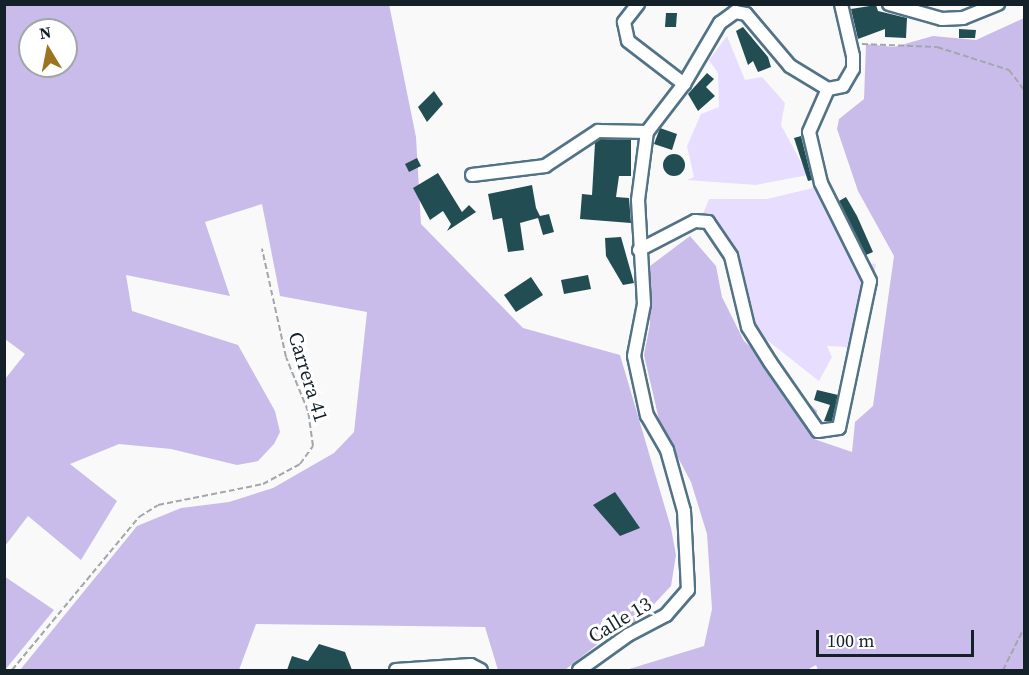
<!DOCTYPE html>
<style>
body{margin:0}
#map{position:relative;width:1029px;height:675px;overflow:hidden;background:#f9f9f9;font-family:"Source Serif 4",serif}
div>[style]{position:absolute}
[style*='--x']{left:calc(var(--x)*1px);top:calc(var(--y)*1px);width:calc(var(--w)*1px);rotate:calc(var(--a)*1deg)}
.green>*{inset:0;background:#e7deff}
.forest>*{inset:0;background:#c9bceb}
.building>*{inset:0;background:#224e53}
.round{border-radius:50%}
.path>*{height:2px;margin-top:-1px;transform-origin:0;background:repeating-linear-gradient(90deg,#a2a7aa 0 6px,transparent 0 9px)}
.roads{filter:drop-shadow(2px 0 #527387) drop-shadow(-2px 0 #527387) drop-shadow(0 2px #527387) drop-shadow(0 -2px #527387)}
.minor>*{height:12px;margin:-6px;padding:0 6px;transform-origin:6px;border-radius:6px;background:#fff}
span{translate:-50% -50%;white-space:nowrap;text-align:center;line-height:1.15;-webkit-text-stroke:6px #fff;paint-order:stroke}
.street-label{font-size:20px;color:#142129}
.frame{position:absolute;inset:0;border:6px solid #142129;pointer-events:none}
.north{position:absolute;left:18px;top:18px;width:60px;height:60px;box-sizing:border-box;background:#fff;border:2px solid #a1a6a9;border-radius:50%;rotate:350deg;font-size:16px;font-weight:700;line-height:24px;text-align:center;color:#142129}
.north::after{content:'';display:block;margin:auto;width:21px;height:27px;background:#9c7320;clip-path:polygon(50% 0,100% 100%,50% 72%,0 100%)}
.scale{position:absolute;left:816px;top:630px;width:158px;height:27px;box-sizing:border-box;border:3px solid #142129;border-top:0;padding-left:8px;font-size:18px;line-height:21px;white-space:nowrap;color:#142129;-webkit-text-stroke:4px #fff;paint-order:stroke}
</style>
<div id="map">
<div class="green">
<i style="clip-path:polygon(727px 36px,745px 80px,762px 77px,785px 103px,781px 125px,808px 175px,756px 185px,687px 180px,694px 177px,687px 146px,701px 114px,719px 107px,718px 73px,709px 60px)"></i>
<i style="clip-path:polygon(817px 187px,856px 262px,876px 264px,857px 370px,846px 347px,827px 346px,832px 357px,819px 381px,754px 330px,726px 251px,715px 247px,702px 216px,709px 199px,767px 199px)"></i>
</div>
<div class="forest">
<i style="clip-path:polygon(evenodd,389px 4px,416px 137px,421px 224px,523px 328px,620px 355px,671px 528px,676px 555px,671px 586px,640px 619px,609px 635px,565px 670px,498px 670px,485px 627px,256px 624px,239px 670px,20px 670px,137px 526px,181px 508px,229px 502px,273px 488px,334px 453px,354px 432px,367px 312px,280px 296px,262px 204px,205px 222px,230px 296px,126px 275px,132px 311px,238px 345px,275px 411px,280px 432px,274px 444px,258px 461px,237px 465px,171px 449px,119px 444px,70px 464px,117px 501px,81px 560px,28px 516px,5px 546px,5px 379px,25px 354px,5px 339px,5px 5px,389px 4px,30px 30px,66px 30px,66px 66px,30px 66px,30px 30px)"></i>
<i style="clip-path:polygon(1024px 18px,1024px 670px,818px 670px,816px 665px,807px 670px,626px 670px,704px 646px,712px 609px,707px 534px,691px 482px,660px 424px,644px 355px,650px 324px,646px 269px,690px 236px,716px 266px,722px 297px,744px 341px,817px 411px,814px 439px,852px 452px,855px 422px,873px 406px,894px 256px,858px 191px,837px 129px,839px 119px,864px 99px,866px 44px,894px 47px,933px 36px,976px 40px)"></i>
<i style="clip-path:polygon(4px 576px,54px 610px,5px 670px,4px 670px)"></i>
</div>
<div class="building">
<i style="clip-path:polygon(876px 5px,878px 11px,907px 18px,906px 38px,885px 37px,885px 29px,858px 39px,851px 9px)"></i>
<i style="clip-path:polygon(666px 13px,677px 13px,676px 27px,665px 27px)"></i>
<i style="clip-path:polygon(743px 27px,768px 57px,771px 67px,758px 72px,753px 61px,748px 65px,736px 31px)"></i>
<i style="clip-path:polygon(959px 29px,976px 30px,975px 38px,959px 38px)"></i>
<i style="clip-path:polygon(707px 73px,714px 79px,706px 87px,715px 96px,698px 111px,688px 94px)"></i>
<i style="clip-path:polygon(434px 91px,443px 104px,427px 122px,418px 107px)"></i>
<i style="clip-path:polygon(660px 128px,677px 134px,672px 150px,654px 144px)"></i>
<i style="clip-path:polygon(801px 136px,812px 180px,808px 181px,794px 138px)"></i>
<i style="clip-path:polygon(600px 139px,631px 140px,631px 176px,619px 176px,616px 197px,629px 198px,631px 223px,580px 219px,582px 194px,592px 195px,595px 143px)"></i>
<i class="round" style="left:663px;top:154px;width:22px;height:22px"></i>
<i style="clip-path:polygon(417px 158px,421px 166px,409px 172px,405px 164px)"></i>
<i style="clip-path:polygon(438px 173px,462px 212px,469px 205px,476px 212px,447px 231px,451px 224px,443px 211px,430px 220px,413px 188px)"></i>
<i style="clip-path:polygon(532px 185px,536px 208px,540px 216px,549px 214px,554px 232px,543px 235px,538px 218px,520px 223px,524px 250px,508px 252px,502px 218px,493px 220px,488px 194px)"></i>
<i style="clip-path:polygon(846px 197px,857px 216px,873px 252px,866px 255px,839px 201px)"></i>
<i style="clip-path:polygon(621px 237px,634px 283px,623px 285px,606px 256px,605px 238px)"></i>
<i style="clip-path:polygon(588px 275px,591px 289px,564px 294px,561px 280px)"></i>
<i style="clip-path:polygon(531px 277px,543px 295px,516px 312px,504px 295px)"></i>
<i style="clip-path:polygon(817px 390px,838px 395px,832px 421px,824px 421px,830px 405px,814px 400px)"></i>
<i style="clip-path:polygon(615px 492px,640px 528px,620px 536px,593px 505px)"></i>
<i style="clip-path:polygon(319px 644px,345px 652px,352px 670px,287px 670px,292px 656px,308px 661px)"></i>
</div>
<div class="path">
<i style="--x:862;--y:44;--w:75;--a:2.3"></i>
<i style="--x:937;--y:47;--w:76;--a:17.7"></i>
<i style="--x:1009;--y:70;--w:25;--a:53"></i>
<i style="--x:12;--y:670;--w:199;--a:-50.3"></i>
<i style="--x:139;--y:517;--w:22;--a:-32"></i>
<i style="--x:158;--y:505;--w:107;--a:-11.3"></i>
<i style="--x:263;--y:484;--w:42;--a:-28.4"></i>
<i style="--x:300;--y:464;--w:22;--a:-54"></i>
<i style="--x:313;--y:446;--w:35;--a:-98"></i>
<i style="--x:308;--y:411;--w:58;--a:-112.2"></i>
<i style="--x:286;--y:357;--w:111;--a:-102.5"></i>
<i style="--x:1003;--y:670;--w:47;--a:-63.4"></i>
</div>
<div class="roads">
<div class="minor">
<i style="--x:638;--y:4;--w:23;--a:128"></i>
<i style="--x:624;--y:22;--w:19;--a:78"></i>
<i style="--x:628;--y:41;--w:71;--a:37.5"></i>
<i style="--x:889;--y:4;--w:55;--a:15.8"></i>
<i style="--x:942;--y:19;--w:21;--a:-3"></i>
<i style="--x:963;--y:18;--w:38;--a:-22"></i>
<i style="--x:472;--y:175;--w:74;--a:-7"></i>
<i style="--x:545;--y:166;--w:64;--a:-33.4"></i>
<i style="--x:598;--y:131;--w:49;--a:1.2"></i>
<i style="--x:639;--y:250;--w:63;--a:-27.4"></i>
<i style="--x:695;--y:221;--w:13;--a:4"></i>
<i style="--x:708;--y:222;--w:41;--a:55.9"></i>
<i style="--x:731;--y:256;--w:73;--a:76.5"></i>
<i style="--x:748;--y:327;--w:41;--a:57.8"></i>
<i style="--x:770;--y:362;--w:84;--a:55.2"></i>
<i style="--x:818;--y:431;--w:21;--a:-8"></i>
<i style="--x:839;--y:428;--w:150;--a:-78.1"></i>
<i style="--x:870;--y:281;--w:110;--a:-116.6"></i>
<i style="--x:821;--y:183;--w:52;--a:-103.2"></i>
<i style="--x:809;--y:132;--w:47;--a:-66.2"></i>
<i style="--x:396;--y:670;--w:75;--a:-3.8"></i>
<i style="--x:471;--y:665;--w:11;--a:27"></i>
<i style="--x:579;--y:670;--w:60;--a:-35.5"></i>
<i style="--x:628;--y:635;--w:43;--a:-27.8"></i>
<i style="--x:666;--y:615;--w:33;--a:-49"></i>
<i style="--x:688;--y:590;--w:79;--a:-92.9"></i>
<i style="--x:684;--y:511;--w:63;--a:-105.6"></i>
<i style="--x:667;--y:450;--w:39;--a:-120"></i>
<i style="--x:647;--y:416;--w:61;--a:-102.2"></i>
<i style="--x:634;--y:356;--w:53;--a:-79.1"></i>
<i style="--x:644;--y:304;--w:104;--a:-93.3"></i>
<i style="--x:638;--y:200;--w:69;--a:-82.5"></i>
<i style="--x:647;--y:132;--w:61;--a:-52.4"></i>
<i style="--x:684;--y:84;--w:71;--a:-59.5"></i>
<i style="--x:720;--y:23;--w:19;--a:-36"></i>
<i style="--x:735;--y:12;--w:11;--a:10"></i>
<i style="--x:746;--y:14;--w:68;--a:49.8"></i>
<i style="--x:790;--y:66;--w:44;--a:31.2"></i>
<i style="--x:828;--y:89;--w:15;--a:-11"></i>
<i style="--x:843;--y:86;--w:20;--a:-60"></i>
<i style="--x:853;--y:69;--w:13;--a:-90"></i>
<i style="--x:853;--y:56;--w:53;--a:-103"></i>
</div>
</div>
<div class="street-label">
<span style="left:308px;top:377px;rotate:73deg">Carrera 41</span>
<span style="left:620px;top:620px;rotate:-31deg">Calle 13</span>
</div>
<div class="frame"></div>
<div class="north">N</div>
<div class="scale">100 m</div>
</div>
